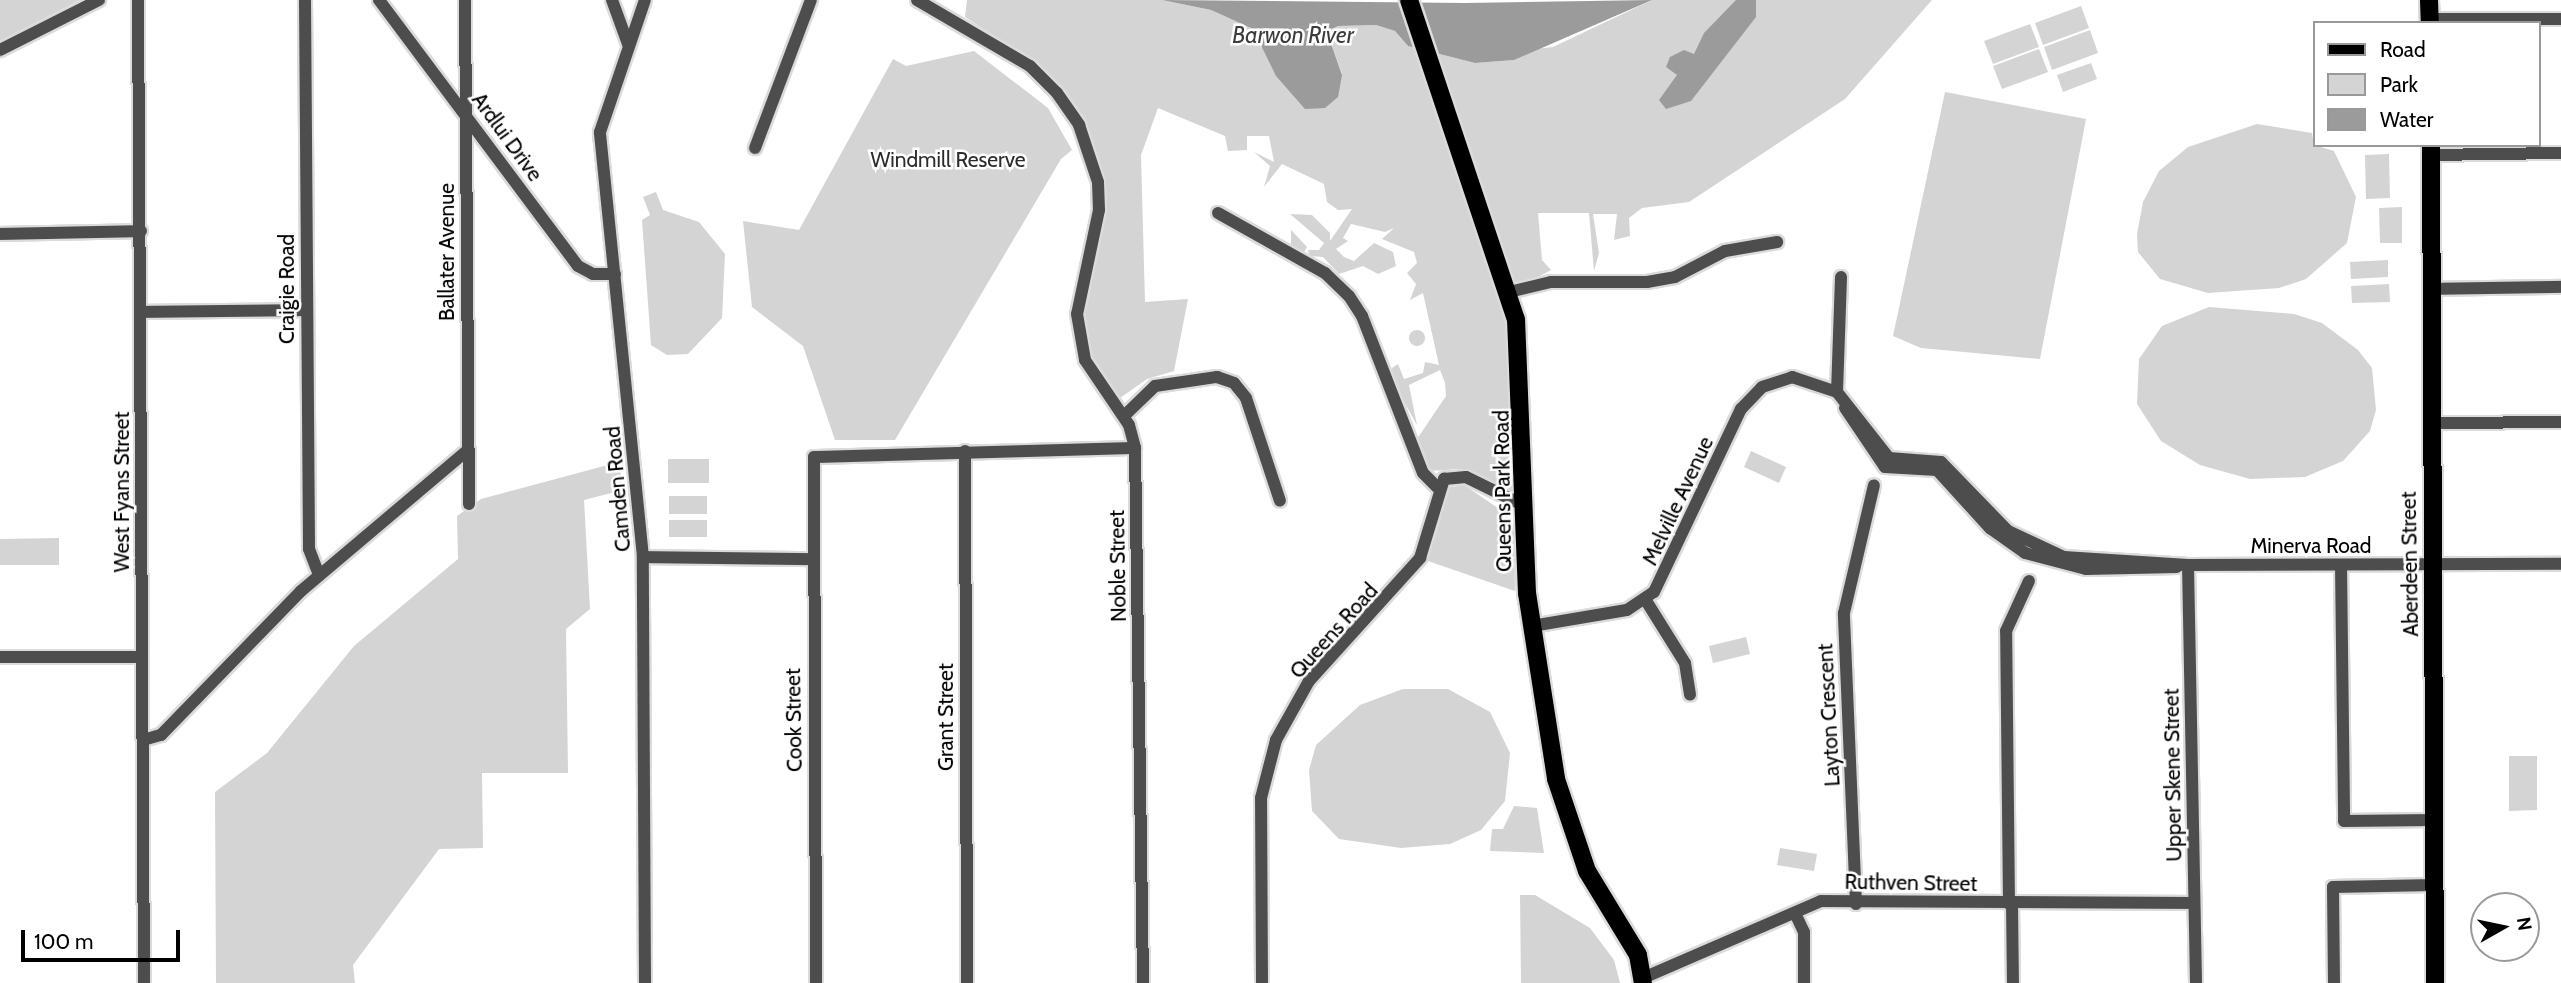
<!DOCTYPE html>
<style>
body{margin:0}
#map{position:relative;width:2561px;height:983px;overflow:hidden;background:#fff;font-family:Cabin,sans-serif}
div>[style]{position:absolute}
[style*='--x']{left:calc(var(--x)*1px);top:calc(var(--y)*1px);width:calc(var(--w)*1px);rotate:calc(var(--a)*1deg)}
.green>*{inset:0;background:#d4d4d4}
.round{border-radius:50%}
.water>*{inset:0;background:#9b9b9b}
.roads{filter:drop-shadow(2px 0 #dbdbdb) drop-shadow(-2px 0 #dbdbdb) drop-shadow(0 2px #dbdbdb) drop-shadow(0 -2px #dbdbdb)}
.minor>*{height:12px;margin:-6px;padding:0 6px;transform-origin:6px;border-radius:6px;background:#4d4d4d}
.major>*{height:18px;margin:-9px;padding:0 9px;transform-origin:9px;border-radius:9px;background:#000}
span{translate:-50% -50%;white-space:nowrap;text-align:center;line-height:1.15;-webkit-text-stroke:5px #fff;paint-order:stroke}
.street-label{font-size:21px;color:#000}
.park-label{font-size:21px;color:#2b2b2b}
.water-label{font-size:23px;color:#3c3c3c;font-style:italic}
.legend{position:absolute;left:2313px;top:21px;width:228px;height:126px;box-sizing:border-box;background:#fff;border:2px solid #999;margin:0;padding:9px 12px;list-style:none;font-size:21px;color:#000}
.legend li{display:flex;align-items:center;gap:14px;height:35px}
.legend b{width:35px;border:2px solid #999}
.north{position:absolute;left:2470px;top:892px;width:70px;height:70px;box-sizing:border-box;background:#fff;border:2px solid #999;border-radius:50%;rotate:81deg;font-size:19px;font-weight:700;line-height:28px;text-align:center;color:#000}
.north::after{content:'';display:block;margin:auto;width:24px;height:32px;background:#000;clip-path:polygon(50% 0,100% 100%,50% 72%,0 100%)}
.scale{position:absolute;left:21px;top:930px;width:159px;height:32px;box-sizing:border-box;border:4px solid #000;border-top:0;padding-left:9px;font-size:21px;line-height:24px;white-space:nowrap;color:#000;-webkit-text-stroke:5px #fff;paint-order:stroke}
</style>
<div id="map">
<div class="green">
<i style="clip-path:polygon(0 0,80px 0,0 41px)"></i>
<i style="clip-path:polygon(967px 0,1162px 0,1211px 10px,1253px 29px,1261px 47px,1342px 74px,1327px 32px,1338px 26px,1376px 25px,1395px 31px,1408px 46px,1475px 63px,1514px 60px,1526px 50px,1553px 47px,1652px 0,1932px 0,1845px 99px,1689px 202px,1642px 208px,1629px 218px,1630px 236px,1614px 240px,1617px 214px,1593px 214px,1599px 253px,1594px 271px,1589px 213px,1538px 213px,1542px 260px,1551px 270px,1513px 290px,1516px 492px,1461px 469px,1428px 471px,1417px 439px,1446px 396px,1445px 383px,1440px 370px,1409px 385px,1417px 425px,1393px 382px,1392px 368px,1398px 364px,1404px 379px,1423px 373px,1425px 362px,1439px 365px,1423px 293px,1410px 300px,1416px 284px,1407px 273px,1417px 263px,1414px 252px,1382px 239px,1394px 228px,1385px 232px,1351px 224px,1343px 238px,1348px 241px,1336px 249px,1344px 257px,1354px 261px,1374px 243px,1393px 252px,1396px 266px,1378px 274px,1363px 266px,1339px 274px,1323px 257px,1309px 256px,1308px 250px,1319px 250px,1324px 243px,1290px 214px,1312px 215px,1330px 233px,1330px 241px,1352px 209px,1338px 210px,1327px 202px,1324px 184px,1282px 164px,1264px 187px,1270px 166px,1254px 152px,1274px 162px,1269px 136px,1247px 136px,1247px 150px,1228px 151px,1225px 136px,1158px 108px,1141px 155px,1145px 302px,1188px 299px,1174px 371px,1147px 379px,1120px 398px,1091px 358px,1082px 320px,1100px 169px,1070px 97px,1030px 59px,965px 17px)"></i>
<i style="clip-path:polygon(2081px 6px,2089px 28px,2043px 45px,2035px 23px)"></i>
<i style="clip-path:polygon(2030px 24px,2039px 47px,1993px 64px,1984px 41px)"></i>
<i style="clip-path:polygon(2090px 30px,2098px 53px,2052px 70px,2044px 47px)"></i>
<i style="clip-path:polygon(2039px 49px,2048px 72px,2002px 89px,1993px 66px)"></i>
<i style="clip-path:polygon(974px 51px,1048px 108px,1072px 150px,1061px 159px,895px 440px,835px 440px,803px 346px,752px 307px,743px 221px,799px 230px,893px 59px,906px 66px)"></i>
<i style="clip-path:polygon(2091px 63px,2097px 79px,2063px 92px,2057px 75px)"></i>
<i style="clip-path:polygon(1945px 92px,2086px 119px,2040px 359px,1921px 348px,1893px 336px)"></i>
<i style="clip-path:polygon(2257px 124px,2312px 133px,2314px 145px,2334px 151px,2356px 197px,2347px 243px,2306px 279px,2279px 288px,2208px 293px,2160px 279px,2138px 252px,2137px 234px,2143px 202px,2159px 171px,2188px 147px)"></i>
<i style="clip-path:polygon(2389px 154px,2390px 198px,2366px 199px,2365px 155px)"></i>
<i style="clip-path:polygon(656px 192px,663px 210px,699px 222px,725px 254px,722px 318px,688px 354px,667px 355px,651px 345px,642px 220px,650px 215px,643px 197px)"></i>
<i style="clip-path:polygon(2402px 207px,2402px 243px,2380px 243px,2379px 208px)"></i>
<i style="clip-path:polygon(1291px 230px,1307px 247px,1304px 252px,1291px 245px)"></i>
<i style="clip-path:polygon(2388px 260px,2388px 277px,2351px 279px,2350px 262px)"></i>
<i style="clip-path:polygon(2389px 284px,2390px 302px,2352px 303px,2351px 286px)"></i>
<i style="clip-path:polygon(2209px 307px,2294px 314px,2322px 323px,2358px 350px,2372px 368px,2376px 410px,2370px 431px,2343px 461px,2305px 477px,2250px 479px,2200px 465px,2161px 441px,2137px 404px,2139px 359px,2162px 326px)"></i>
<i class="round" style="left:1409px;top:330px;width:16px;height:16px"></i>
<i style="clip-path:polygon(1751px 451px,1786px 467px,1779px 483px,1744px 467px)"></i>
<i style="clip-path:polygon(668px 459px,709px 459px,709px 483px,668px 483px)"></i>
<i style="clip-path:polygon(619px 462px,623px 490px,584px 500px,590px 609px,566px 629px,568px 773px,482px 773px,483px 848px,439px 849px,353px 965px,355px 983px,216px 983px,215px 792px,267px 753px,354px 646px,458px 559px,457px 516px,481px 499px)"></i>
<i style="clip-path:polygon(1464px 485px,1504px 512px,1514px 528px,1515px 591px,1425px 560px,1446px 488px)"></i>
<i style="clip-path:polygon(669px 496px,707px 496px,707px 514px,669px 514px)"></i>
<i style="clip-path:polygon(669px 520px,707px 520px,707px 537px,669px 537px)"></i>
<i style="clip-path:polygon(59px 538px,59px 565px,0 565px,0 539px)"></i>
<i style="clip-path:polygon(1746px 637px,1750px 654px,1713px 663px,1709px 646px)"></i>
<i style="clip-path:polygon(1403px 689px,1448px 689px,1490px 712px,1510px 753px,1505px 801px,1481px 830px,1450px 844px,1401px 848px,1339px 839px,1312px 811px,1309px 770px,1316px 745px,1360px 705px)"></i>
<i style="clip-path:polygon(2509px 756px,2537px 756px,2537px 810px,2509px 811px)"></i>
<i style="clip-path:polygon(1514px 806px,1537px 808px,1544px 853px,1490px 851px,1492px 829px,1503px 829px)"></i>
<i style="clip-path:polygon(1780px 848px,1817px 854px,1814px 871px,1777px 865px)"></i>
<i style="clip-path:polygon(1520px 895px,1535px 895px,1590px 928px,1614px 960px,1620px 983px,1521px 983px)"></i>
</div>
<div class="water">
<i style="clip-path:polygon(1162px 0,1465px 3px,1652px 0,1514px 60px,1475px 63px,1408px 46px,1395px 31px,1376px 25px,1338px 26px,1327px 32px,1342px 75px,1338px 97px,1325px 108px,1305px 109px,1276px 76px,1253px 29px,1211px 10px)"></i>
<i style="clip-path:polygon(1736px 0,1756px 0,1756px 17px,1691px 101px,1666px 109px,1659px 100px,1677px 75px,1666px 67px,1670px 57px,1684px 50px,1694px 54px,1704px 33px)"></i>
</div>
<div class="roads">
<div class="minor">
<i style="--x:138;--y:0;--w:983;--a:89.65"></i>
<i style="--x:305;--y:0;--w:549;--a:89.58"></i>
<i style="--x:309;--y:549;--w:28;--a:69"></i>
<i style="--x:379;--y:0;--w:332;--a:53.2"></i>
<i style="--x:578;--y:266;--w:17;--a:28"></i>
<i style="--x:593;--y:274;--w:22;--a:0"></i>
<i style="--x:465;--y:0;--w:504;--a:89.55"></i>
<i style="--x:612;--y:0;--w:47;--a:70"></i>
<i style="--x:917;--y:0;--w:131;--a:30.3"></i>
<i style="--x:1030;--y:66;--w:38;--a:45"></i>
<i style="--x:1057;--y:93;--w:39;--a:55"></i>
<i style="--x:1079;--y:125;--w:60;--a:71.6"></i>
<i style="--x:1098;--y:182;--w:28;--a:88"></i>
<i style="--x:1099;--y:210;--w:106;--a:101.9"></i>
<i style="--x:1077;--y:314;--w:47;--a:80.1"></i>
<i style="--x:1085;--y:360;--w:78;--a:55.9"></i>
<i style="--x:1129;--y:425;--w:24;--a:75"></i>
<i style="--x:1135;--y:448;--w:535;--a:89.14"></i>
<i style="--x:2430;--y:19;--w:131;--a:0"></i>
<i style="--x:0;--y:50;--w:111;--a:-26.8"></i>
<i style="--x:755;--y:148;--w:158;--a:-69.3"></i>
<i style="--x:2431;--y:155;--w:130;--a:-0.9"></i>
<i style="--x:1218;--y:213;--w:123;--a:29.3"></i>
<i style="--x:1325;--y:273;--w:33;--a:44"></i>
<i style="--x:1349;--y:296;--w:24;--a:57"></i>
<i style="--x:1362;--y:316;--w:168;--a:68.8"></i>
<i style="--x:1423;--y:473;--w:20;--a:45"></i>
<i style="--x:0;--y:234;--w:141;--a:-1.2"></i>
<i style="--x:2431;--y:289;--w:130;--a:-0.9"></i>
<i style="--x:1509;--y:292;--w:43;--a:-13.4"></i>
<i style="--x:1551;--y:282;--w:96;--a:0"></i>
<i style="--x:1647;--y:282;--w:28;--a:-10"></i>
<i style="--x:1675;--y:277;--w:56;--a:-27.5"></i>
<i style="--x:1725;--y:251;--w:53;--a:-9.8"></i>
<i style="--x:141;--y:312;--w:166;--a:-0.7"></i>
<i style="--x:1837;--y:392;--w:115;--a:-88"></i>
<i style="--x:1845;--y:408;--w:71;--a:55.9"></i>
<i style="--x:1885;--y:467;--w:52;--a:3.3"></i>
<i style="--x:1937;--y:470;--w:79;--a:47.6"></i>
<i style="--x:1990;--y:528;--w:43;--a:35.5"></i>
<i style="--x:2025;--y:553;--w:63;--a:14.7"></i>
<i style="--x:2086;--y:569;--w:91;--a:-1.3"></i>
<i style="--x:1124;--y:416;--w:43;--a:-44.1"></i>
<i style="--x:1155;--y:386;--w:63;--a:-8.3"></i>
<i style="--x:1217;--y:377;--w:18;--a:19"></i>
<i style="--x:1234;--y:383;--w:19;--a:51"></i>
<i style="--x:1246;--y:398;--w:108;--a:71.7"></i>
<i style="--x:2432;--y:423;--w:129;--a:-0.4"></i>
<i style="--x:965;--y:451;--w:532;--a:89.78"></i>
<i style="--x:643;--y:557;--w:169;--a:0.7"></i>
<i style="--x:2188;--y:565;--w:418;--a:88.9"></i>
<i style="--x:2341;--y:565;--w:256;--a:89.3"></i>
<i style="--x:2344;--y:821;--w:91;--a:-0.6"></i>
<i style="--x:1645;--y:599;--w:75;--a:58"></i>
<i style="--x:1685;--y:663;--w:32;--a:81"></i>
<i style="--x:1532;--y:626;--w:96;--a:-9.6"></i>
<i style="--x:1627;--y:610;--w:32;--a:-34"></i>
<i style="--x:1654;--y:592;--w:203;--a:-64.6"></i>
<i style="--x:1741;--y:409;--w:30;--a:-46"></i>
<i style="--x:1762;--y:387;--w:32;--a:-18"></i>
<i style="--x:1792;--y:377;--w:47;--a:18.4"></i>
<i style="--x:1837;--y:392;--w:84;--a:51.8"></i>
<i style="--x:1889;--y:458;--w:52;--a:4.4"></i>
<i style="--x:1941;--y:462;--w:96;--a:45.8"></i>
<i style="--x:2008;--y:531;--w:62;--a:24.9"></i>
<i style="--x:2064;--y:557;--w:124;--a:3.7"></i>
<i style="--x:2188;--y:565;--w:373;--a:-0.2"></i>
<i style="--x:0;--y:657;--w:141;--a:0"></i>
<i style="--x:143;--y:740;--w:19;--a:-16"></i>
<i style="--x:161;--y:735;--w:201;--a:-45.8"></i>
<i style="--x:301;--y:591;--w:219;--a:-40.2"></i>
<i style="--x:1856;--y:904;--w:291;--a:-92.4"></i>
<i style="--x:1844;--y:613;--w:131;--a:-76.8"></i>
<i style="--x:2009;--y:904;--w:273;--a:-90.6"></i>
<i style="--x:2006;--y:631;--w:55;--a:-65.3"></i>
<i style="--x:2012;--y:904;--w:79;--a:89.3"></i>
<i style="--x:1795;--y:913;--w:21;--a:65"></i>
<i style="--x:1804;--y:932;--w:51;--a:90"></i>
<i style="--x:1643;--y:978;--w:194;--a:-23.4"></i>
<i style="--x:1821;--y:901;--w:373;--a:0.3"></i>
<i style="--x:645;--y:983;--w:426;--a:-90.3"></i>
<i style="--x:643;--y:557;--w:427;--a:-95.8"></i>
<i style="--x:600;--y:132;--w:139;--a:-71.2"></i>
<i style="--x:816;--y:983;--w:526;--a:-90.22"></i>
<i style="--x:814;--y:457;--w:321;--a:-1.6"></i>
<i style="--x:1262;--y:983;--w:185;--a:-90.3"></i>
<i style="--x:1261;--y:798;--w:60;--a:-75.5"></i>
<i style="--x:1276;--y:740;--w:68;--a:-60.8"></i>
<i style="--x:1309;--y:681;--w:166;--a:-47.9"></i>
<i style="--x:1420;--y:558;--w:83;--a:-73.1"></i>
<i style="--x:1444;--y:479;--w:22;--a:-5"></i>
<i style="--x:1466;--y:477;--w:64;--a:26.2"></i>
<i style="--x:2334;--y:983;--w:96;--a:-90.6"></i>
<i style="--x:2333;--y:887;--w:102;--a:-1.1"></i>
</div>
<div class="major">
<i style="--x:1409;--y:0;--w:336;--a:71.5"></i>
<i style="--x:1516;--y:319;--w:274;--a:87.7"></i>
<i style="--x:1527;--y:593;--w:188;--a:81.1"></i>
<i style="--x:1556;--y:779;--w:97;--a:71.4"></i>
<i style="--x:1587;--y:871;--w:98;--a:58.7"></i>
<i style="--x:1638;--y:955;--w:28;--a:80"></i>
<i style="--x:2429;--y:0;--w:23;--a:88"></i>
<i style="--x:2431;--y:145;--w:838;--a:89.73"></i>
</div>
</div>
<div class="street-label">
<span style="left:507px;top:137px;rotate:54deg">Ardlui Drive</span>
<span style="left:447px;top:252px;rotate:-90deg">Ballater Avenue</span>
<span style="left:287px;top:289px;rotate:-90deg">Craigie Road</span>
<span style="left:618px;top:489px;rotate:-95deg">Camden Road</span>
<span style="left:1503px;top:491px;rotate:-91deg">Queens Park Road</span>
<span style="left:122px;top:492px;rotate:-90deg">West Fyans Street</span>
<span style="left:1678px;top:501px;rotate:-65deg">Melville Avenue</span>
<span style="left:2311px;top:546px">Minerva Road</span>
<span style="left:2410px;top:564px;rotate:-91deg">Aberdeen Street</span>
<span style="left:1118px;top:566px;rotate:-91deg">Noble Street</span>
<span style="left:1334px;top:631px;rotate:-48deg">Queens Road</span>
<span style="left:1829px;top:715px;rotate:-93deg">Layton Crescent</span>
<span style="left:946px;top:717px;rotate:-90deg">Grant Street</span>
<span style="left:794px;top:720px;rotate:-91deg">Cook Street</span>
<span style="left:2173px;top:775px;rotate:-91deg">Upper Skene Street</span>
<span style="left:1911px;top:883px;rotate:1deg">Ruthven Street</span>
</div>
<div class="park-label">
<span style="left:948px;top:160px">Windmill Reserve</span>
</div>
<div class="water-label">
<span style="left:1293px;top:35px">Barwon River</span>
</div>
<ul class="legend">
<li><b style="height:9px;background:#000"></b>Road</li>
<li><b style="height:19px;background:#d4d4d4"></b>Park</li>
<li><b style="height:19px;background:#9b9b9b"></b>Water</li>
</ul>
<div class="north">N</div>
<div class="scale">100 m</div>
</div>
